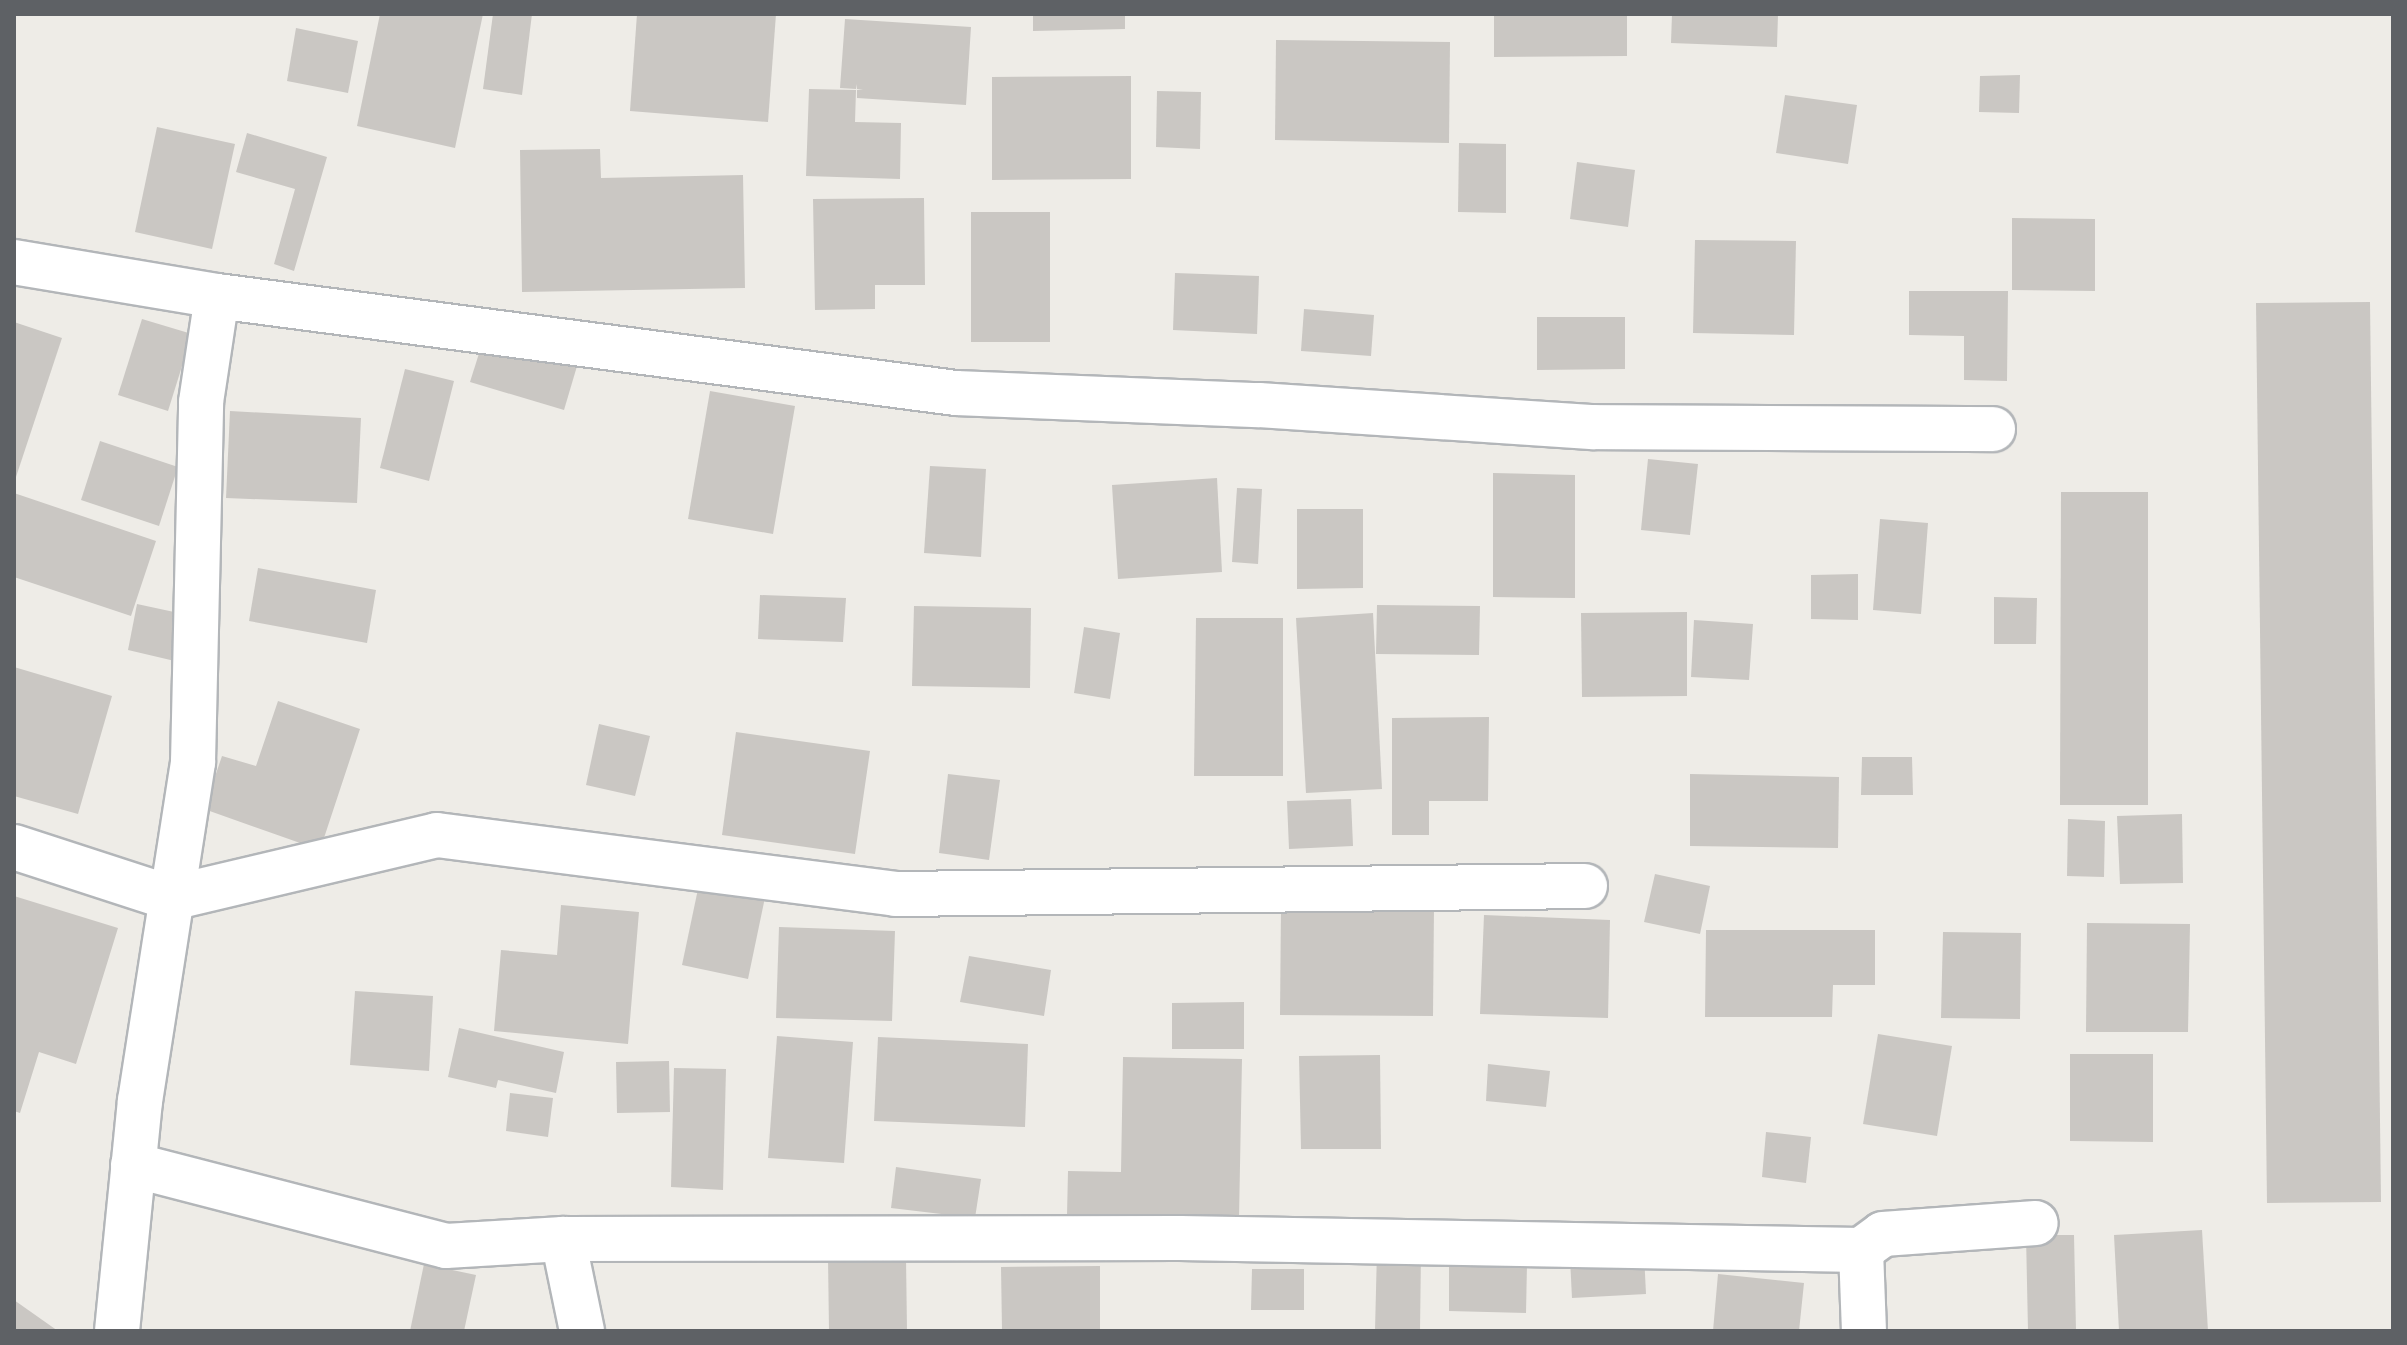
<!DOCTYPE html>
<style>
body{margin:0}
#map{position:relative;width:2407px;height:1345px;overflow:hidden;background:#eeece7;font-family:"Fira Sans",sans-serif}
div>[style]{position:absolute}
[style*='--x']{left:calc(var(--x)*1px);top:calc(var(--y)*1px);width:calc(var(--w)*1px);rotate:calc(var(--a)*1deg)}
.building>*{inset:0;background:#cac7c3}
.roads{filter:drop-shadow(2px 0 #b3b6b9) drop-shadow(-2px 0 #b3b6b9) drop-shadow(0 2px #b3b6b9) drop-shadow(0 -2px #b3b6b9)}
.street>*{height:44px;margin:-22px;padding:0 22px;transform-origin:22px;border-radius:22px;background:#fff}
span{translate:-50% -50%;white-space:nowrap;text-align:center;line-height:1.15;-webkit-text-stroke:8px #fff;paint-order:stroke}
.frame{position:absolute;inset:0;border:16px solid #5e6165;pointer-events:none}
</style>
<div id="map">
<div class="building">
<i style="clip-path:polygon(380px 14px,483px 14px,455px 148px,357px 126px)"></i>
<i style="clip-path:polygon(493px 14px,532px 14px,522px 95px,483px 89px)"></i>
<i style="clip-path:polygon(637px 14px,776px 14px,768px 122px,630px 111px)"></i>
<i style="clip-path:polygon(1033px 14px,1125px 14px,1125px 29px,1033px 31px)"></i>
<i style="clip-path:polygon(1494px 14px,1627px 14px,1627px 56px,1494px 57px)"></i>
<i style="clip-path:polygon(1672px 14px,1778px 14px,1777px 47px,1671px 43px)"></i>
<i style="clip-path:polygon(845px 19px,971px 27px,966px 105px,857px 98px,857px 90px,863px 89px,857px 89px,857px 84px,856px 89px,840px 88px)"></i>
<i style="clip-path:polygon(296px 28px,358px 41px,348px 93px,287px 81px)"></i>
<i style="clip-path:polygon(1276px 40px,1450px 42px,1449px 143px,1275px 140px)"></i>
<i style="clip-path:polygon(2020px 75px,2019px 113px,1979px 112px,1980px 76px)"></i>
<i style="clip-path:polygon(1131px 76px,1131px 179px,992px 180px,992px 77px)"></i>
<i style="clip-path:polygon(809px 89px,856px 90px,855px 122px,901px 123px,900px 179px,806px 176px)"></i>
<i style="clip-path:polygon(1157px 91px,1201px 92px,1200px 149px,1156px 147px)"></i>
<i style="clip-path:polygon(1785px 95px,1857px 105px,1848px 164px,1776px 153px)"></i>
<i style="clip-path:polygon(157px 127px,235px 144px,212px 249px,135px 232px)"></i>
<i style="clip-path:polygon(247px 133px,327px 157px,294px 271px,274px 264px,295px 189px,236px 172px)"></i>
<i style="clip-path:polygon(1459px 143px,1506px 144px,1506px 213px,1458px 212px)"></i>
<i style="clip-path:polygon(600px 149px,601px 178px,743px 175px,745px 288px,522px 292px,520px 150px)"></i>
<i style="clip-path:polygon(1577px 162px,1635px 170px,1628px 227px,1570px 219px)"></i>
<i style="clip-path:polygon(924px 198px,925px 285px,875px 285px,875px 309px,815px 310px,813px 199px)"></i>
<i style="clip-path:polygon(971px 212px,1050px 212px,1050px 342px,971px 342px)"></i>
<i style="clip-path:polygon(2012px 218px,2095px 219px,2095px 291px,2012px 290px)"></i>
<i style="clip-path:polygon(1695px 240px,1796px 241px,1794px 335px,1693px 333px)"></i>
<i style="clip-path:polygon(1175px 273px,1259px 276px,1257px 334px,1173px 330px)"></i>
<i style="clip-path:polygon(1909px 291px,2008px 291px,2007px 381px,1964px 380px,1964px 336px,1909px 335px)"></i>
<i style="clip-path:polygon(2370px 302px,2381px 1202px,2267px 1203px,2256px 303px)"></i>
<i style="clip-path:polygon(1304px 309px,1374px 315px,1371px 356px,1301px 351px)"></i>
<i style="clip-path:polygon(1537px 317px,1625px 317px,1625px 369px,1537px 370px)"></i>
<i style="clip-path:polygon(142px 319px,192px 334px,168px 411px,118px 395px)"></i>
<i style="clip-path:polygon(14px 322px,62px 338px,15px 480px,14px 480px)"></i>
<i style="clip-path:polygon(487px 328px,580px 356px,564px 410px,470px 382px)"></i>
<i style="clip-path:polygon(405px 369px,454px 381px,429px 481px,380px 468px)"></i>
<i style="clip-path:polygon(710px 391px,795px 406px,773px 534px,688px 519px)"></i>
<i style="clip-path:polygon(230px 411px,361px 418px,357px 503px,226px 498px)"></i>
<i style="clip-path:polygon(100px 441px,178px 467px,159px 526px,81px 500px)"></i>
<i style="clip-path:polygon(1648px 459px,1698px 464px,1690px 535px,1641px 530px)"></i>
<i style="clip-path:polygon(930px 466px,986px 469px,981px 557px,924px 553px)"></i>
<i style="clip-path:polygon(1493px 473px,1575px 475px,1575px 598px,1493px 597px)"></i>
<i style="clip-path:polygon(1217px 478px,1222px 572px,1118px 579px,1112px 485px)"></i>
<i style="clip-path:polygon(1237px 488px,1262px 489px,1258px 564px,1232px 562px)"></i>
<i style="clip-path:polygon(2061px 492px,2148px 492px,2148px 805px,2060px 805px)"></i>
<i style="clip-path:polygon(14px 493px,156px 541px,131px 616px,14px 577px)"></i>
<i style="clip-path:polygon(1297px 509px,1363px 509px,1363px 588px,1297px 589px)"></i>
<i style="clip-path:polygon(1880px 519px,1928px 523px,1921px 614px,1873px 610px)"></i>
<i style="clip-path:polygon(258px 568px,376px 590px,367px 643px,249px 621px)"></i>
<i style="clip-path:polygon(1858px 574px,1858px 620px,1811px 619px,1811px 575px)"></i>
<i style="clip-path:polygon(760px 595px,846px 598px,843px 642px,758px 639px)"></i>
<i style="clip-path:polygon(1994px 597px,2037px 598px,2036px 644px,1994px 644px)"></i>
<i style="clip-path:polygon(137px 604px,188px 615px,179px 662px,128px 650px)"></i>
<i style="clip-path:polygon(1377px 605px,1480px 606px,1479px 655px,1376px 654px)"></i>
<i style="clip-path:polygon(914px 606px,1031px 608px,1030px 688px,912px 686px)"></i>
<i style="clip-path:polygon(1687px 612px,1687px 696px,1582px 697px,1581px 613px)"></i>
<i style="clip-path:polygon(1373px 613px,1382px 789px,1306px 793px,1296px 618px)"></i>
<i style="clip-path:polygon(1196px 618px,1283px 618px,1283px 776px,1194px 776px)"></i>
<i style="clip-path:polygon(1694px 620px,1753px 624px,1749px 680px,1691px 677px)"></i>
<i style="clip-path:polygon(1084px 627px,1120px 633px,1110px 699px,1074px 693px)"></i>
<i style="clip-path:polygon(14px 667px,112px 696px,78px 814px,14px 796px)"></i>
<i style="clip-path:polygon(278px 701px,360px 729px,320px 850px,204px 809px,222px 756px,256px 766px)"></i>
<i style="clip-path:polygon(1489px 717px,1488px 801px,1429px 801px,1429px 835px,1392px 835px,1392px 718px)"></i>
<i style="clip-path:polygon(599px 724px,650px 736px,635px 796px,586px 785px)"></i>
<i style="clip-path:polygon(736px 732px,870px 751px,855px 854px,722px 835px)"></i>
<i style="clip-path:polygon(1862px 757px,1912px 757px,1913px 795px,1861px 795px)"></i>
<i style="clip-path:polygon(948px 774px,1000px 780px,989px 860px,939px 853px)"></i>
<i style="clip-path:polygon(1690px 774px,1839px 777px,1838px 848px,1690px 846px)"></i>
<i style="clip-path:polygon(1351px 799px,1353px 846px,1289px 849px,1287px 801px)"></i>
<i style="clip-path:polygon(2182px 814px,2183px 883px,2120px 884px,2117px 816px)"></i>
<i style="clip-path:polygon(2068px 819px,2105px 821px,2104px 877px,2067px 876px)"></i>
<i style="clip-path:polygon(702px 870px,768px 883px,748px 979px,682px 965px)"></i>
<i style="clip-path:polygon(1655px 874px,1710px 886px,1700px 934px,1644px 922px)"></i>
<i style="clip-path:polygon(14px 896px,118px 928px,76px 1064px,39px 1052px,20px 1113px,14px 1111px)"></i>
<i style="clip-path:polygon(561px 905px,639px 912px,628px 1044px,494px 1031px,501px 950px,557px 955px)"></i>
<i style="clip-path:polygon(1281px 906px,1434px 906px,1433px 1016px,1280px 1015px)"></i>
<i style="clip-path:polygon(1484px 915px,1610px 920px,1608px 1018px,1480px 1014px)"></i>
<i style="clip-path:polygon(2087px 923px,2190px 924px,2188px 1032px,2086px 1032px)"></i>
<i style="clip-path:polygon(779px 927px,895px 931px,892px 1021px,776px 1018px)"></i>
<i style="clip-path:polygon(1706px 930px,1875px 930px,1875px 985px,1833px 985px,1832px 1017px,1705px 1017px)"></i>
<i style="clip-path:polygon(1943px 932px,2021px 933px,2020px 1019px,1941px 1018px)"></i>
<i style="clip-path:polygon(969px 956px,1051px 970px,1044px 1016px,960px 1002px)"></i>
<i style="clip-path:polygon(355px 991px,433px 996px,429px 1071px,350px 1065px)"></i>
<i style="clip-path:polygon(1244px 1002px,1244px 1049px,1172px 1049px,1172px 1003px)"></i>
<i style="clip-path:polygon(459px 1028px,564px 1052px,556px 1093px,498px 1080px,496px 1088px,448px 1077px)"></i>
<i style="clip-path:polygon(1878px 1034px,1952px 1046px,1937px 1136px,1863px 1124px)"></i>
<i style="clip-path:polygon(777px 1036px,853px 1042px,844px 1163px,768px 1158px)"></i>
<i style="clip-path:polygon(878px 1037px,1028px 1044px,1025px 1127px,874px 1121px)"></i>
<i style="clip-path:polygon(2070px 1054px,2153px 1054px,2153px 1142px,2070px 1141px)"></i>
<i style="clip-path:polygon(1380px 1055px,1381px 1149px,1301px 1149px,1299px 1056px)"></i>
<i style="clip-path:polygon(1123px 1057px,1242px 1059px,1239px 1219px,1067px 1215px,1068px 1171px,1121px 1172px)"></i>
<i style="clip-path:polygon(669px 1061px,670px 1112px,617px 1113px,616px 1062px)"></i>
<i style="clip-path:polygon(1488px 1064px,1550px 1071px,1546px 1107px,1486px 1101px)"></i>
<i style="clip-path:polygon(674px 1068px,726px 1069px,723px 1190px,671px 1187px)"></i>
<i style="clip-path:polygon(510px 1093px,553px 1098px,548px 1137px,506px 1131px)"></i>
<i style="clip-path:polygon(1766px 1132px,1811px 1137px,1806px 1183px,1762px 1177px)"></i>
<i style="clip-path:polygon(896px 1167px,981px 1179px,975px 1218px,891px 1208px)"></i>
<i style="clip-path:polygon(2202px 1230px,2208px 1331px,2119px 1331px,2114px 1235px)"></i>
<i style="clip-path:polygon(2026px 1235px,2074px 1235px,2076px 1331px,2028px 1331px)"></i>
<i style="clip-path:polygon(1377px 1250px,1421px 1251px,1420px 1331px,1375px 1331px)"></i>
<i style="clip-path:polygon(1644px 1254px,1646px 1294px,1572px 1298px,1570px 1258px)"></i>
<i style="clip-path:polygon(828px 1257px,906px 1257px,907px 1331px,829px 1331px)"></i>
<i style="clip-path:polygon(1449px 1263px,1527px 1264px,1526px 1313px,1449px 1311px)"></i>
<i style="clip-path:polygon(424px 1264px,476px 1275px,464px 1331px,410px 1331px)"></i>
<i style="clip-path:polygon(1100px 1266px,1100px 1331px,1002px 1331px,1001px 1267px)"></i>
<i style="clip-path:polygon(1252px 1269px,1304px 1269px,1304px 1310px,1251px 1310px)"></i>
<i style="clip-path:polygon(1718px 1274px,1804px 1283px,1799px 1331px,1713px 1331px)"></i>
<i style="clip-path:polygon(14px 1300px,58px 1331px,14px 1331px)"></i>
</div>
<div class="roads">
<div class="street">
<i style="--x:14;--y:262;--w:206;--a:9.5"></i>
<i style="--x:217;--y:296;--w:745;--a:7.48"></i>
<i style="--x:956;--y:393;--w:303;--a:2.3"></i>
<i style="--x:1259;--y:405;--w:336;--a:3.8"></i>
<i style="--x:1594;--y:427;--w:399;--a:0.3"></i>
<i style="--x:14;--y:847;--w:165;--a:18"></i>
<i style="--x:171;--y:898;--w:273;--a:-13.3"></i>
<i style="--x:437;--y:835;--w:462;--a:7.3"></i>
<i style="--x:895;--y:894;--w:690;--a:-0.66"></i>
<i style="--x:133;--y:1165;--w:323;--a:14.5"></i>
<i style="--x:446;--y:1246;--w:117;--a:-3.4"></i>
<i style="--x:563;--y:1239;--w:617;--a:-0.09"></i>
<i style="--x:1180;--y:1238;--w:681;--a:1.01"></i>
<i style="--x:1861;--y:1250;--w:27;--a:-36"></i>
<i style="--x:1883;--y:1234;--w:153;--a:-4.1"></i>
<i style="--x:563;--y:1239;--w:94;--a:78.3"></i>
<i style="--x:1861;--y:1250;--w:81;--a:87.9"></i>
<i style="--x:117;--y:1331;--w:231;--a:-84.3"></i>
<i style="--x:140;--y:1101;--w:343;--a:-81.1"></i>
<i style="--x:193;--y:762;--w:360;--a:-88.7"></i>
<i style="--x:201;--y:402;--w:107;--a:-81.4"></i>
</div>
</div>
<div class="frame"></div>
</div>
